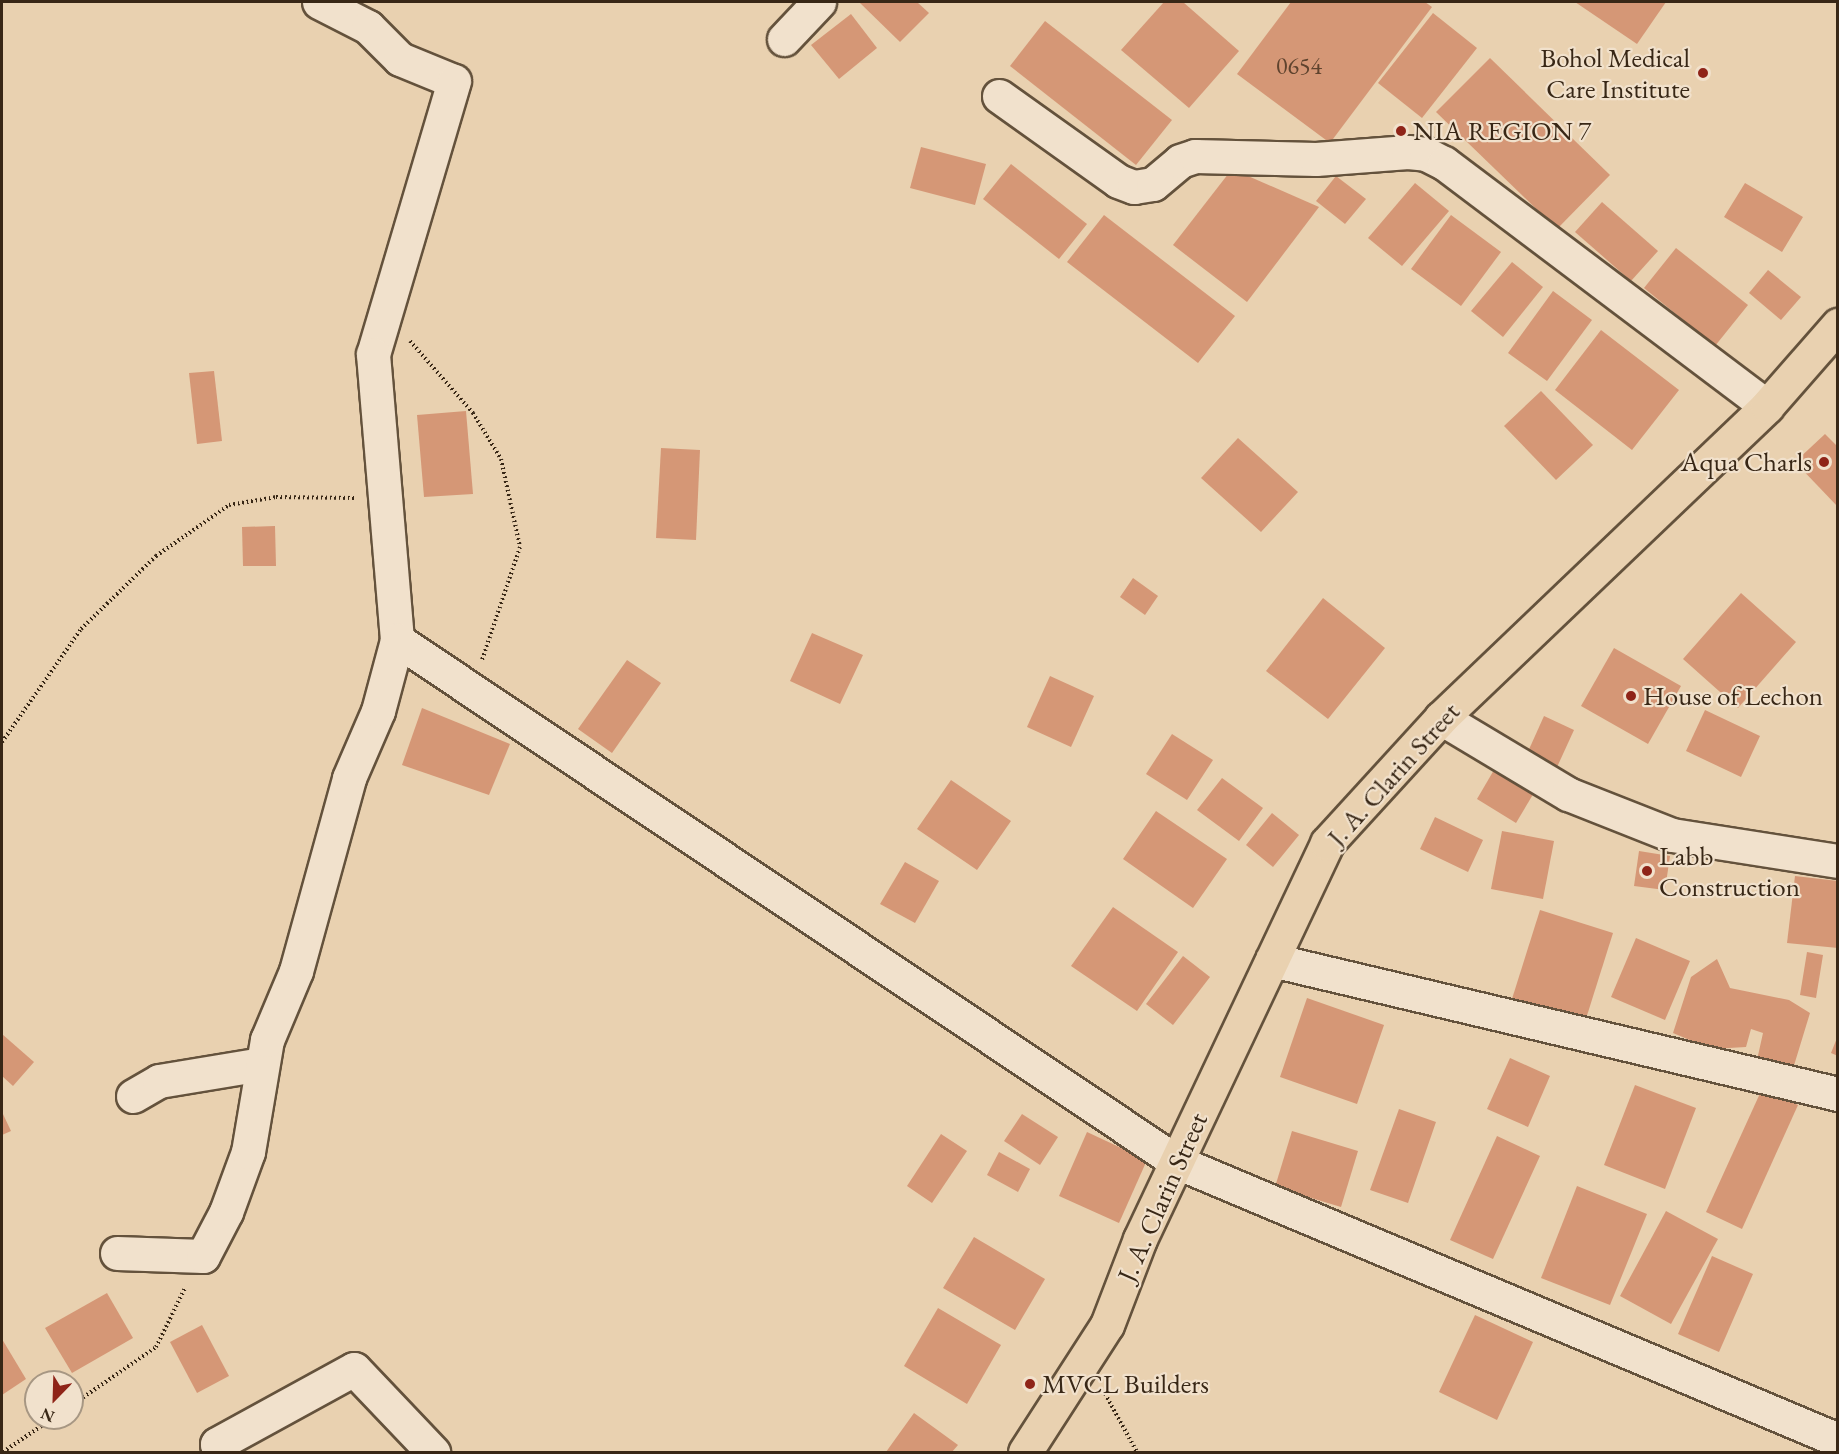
<!DOCTYPE html>
<style>
body{margin:0}
#map{position:relative;width:1839px;height:1454px;overflow:hidden;background:#e9d1b0;font-family:"EB Garamond",serif}
div>[style]{position:absolute}
[style*='--x']{left:calc(var(--x)*1px);top:calc(var(--y)*1px);width:calc(var(--w)*1px);rotate:calc(var(--a)*1deg)}
.building>*{inset:0;background:#d59776}
.path>*{height:4px;margin-top:-2px;transform-origin:0;background:repeating-linear-gradient(90deg,#382716 0 1.5px,transparent 0 4.5px)}
.roads{filter:drop-shadow(2px 0 #64523c) drop-shadow(-2px 0 #64523c) drop-shadow(0 2px #64523c) drop-shadow(0 -2px #64523c)}
.minor>*{height:33px;margin:-16.5px;padding:0 16.5px;transform-origin:16.5px;border-radius:16.5px;background:#f1e1cc}
.major>*{height:33px;margin:-16.5px;padding:0 16.5px;transform-origin:16.5px;border-radius:16.5px;background:#e9d1b0}
.dots>*{width:16px;height:16px;translate:-50% -50%;box-sizing:border-box;border:3px solid #f1e1cc;border-radius:50%}
span{translate:-50% -50%;white-space:nowrap;text-align:center;line-height:1.15;-webkit-text-stroke:4.5px #f1e1cc;paint-order:stroke}
.number-label{font-size:24px;color:#5f432e}
.number-label span{-webkit-text-stroke-width:0}
.poi-label{font-size:27px;color:#382716}
.right{translate:-100% -50%;text-align:right}
.left{translate:0 -50%;text-align:left}
.street-label{font-size:27px;color:#382716}
.frame{position:absolute;inset:0;border:3px solid #382716;pointer-events:none}
.north{position:absolute;left:24px;top:1370px;width:60px;height:60px;box-sizing:border-box;background:#f1e1cc;border:2px solid #a79783;border-radius:50%;rotate:203deg;font-size:16px;font-weight:700;line-height:24px;text-align:center;color:#382716}
.north::after{content:'';display:block;margin:auto;width:21px;height:27px;background:#8f2418;clip-path:polygon(50% 0,100% 100%,50% 72%,0 100%)}
</style>
<div id="map">
<div class="building">
<i style="clip-path:polygon(859px 2px,917px 2px,929px 13px,900px 42px)"></i>
<i style="clip-path:polygon(1164px 2px,1183px 2px,1239px 51px,1189px 108px,1121px 50px)"></i>
<i style="clip-path:polygon(1291px 2px,1425px 2px,1432px 7px,1330px 143px,1237px 74px)"></i>
<i style="clip-path:polygon(1575px 2px,1666px 2px,1637px 44px)"></i>
<i style="clip-path:polygon(1433px 13px,1477px 48px,1422px 118px,1378px 83px)"></i>
<i style="clip-path:polygon(851px 14px,877px 48px,839px 79px,811px 45px)"></i>
<i style="clip-path:polygon(1045px 21px,1172px 120px,1136px 165px,1010px 66px)"></i>
<i style="clip-path:polygon(1490px 58px,1610px 175px,1557px 229px,1436px 112px)"></i>
<i style="clip-path:polygon(921px 147px,986px 164px,975px 205px,910px 188px)"></i>
<i style="clip-path:polygon(1011px 164px,1087px 224px,1059px 259px,983px 199px)"></i>
<i style="clip-path:polygon(1232px 169px,1319px 207px,1247px 302px,1173px 245px)"></i>
<i style="clip-path:polygon(1336px 176px,1366px 199px,1345px 224px,1316px 201px)"></i>
<i style="clip-path:polygon(1415px 183px,1449px 211px,1402px 266px,1368px 238px)"></i>
<i style="clip-path:polygon(1745px 183px,1803px 217px,1782px 252px,1724px 217px)"></i>
<i style="clip-path:polygon(1602px 202px,1658px 251px,1631px 281px,1575px 232px)"></i>
<i style="clip-path:polygon(1104px 215px,1235px 316px,1198px 363px,1067px 262px)"></i>
<i style="clip-path:polygon(1451px 215px,1501px 252px,1461px 306px,1411px 269px)"></i>
<i style="clip-path:polygon(1676px 248px,1748px 305px,1715px 346px,1644px 288px)"></i>
<i style="clip-path:polygon(1512px 262px,1543px 287px,1503px 337px,1471px 311px)"></i>
<i style="clip-path:polygon(1768px 270px,1801px 297px,1781px 320px,1749px 293px)"></i>
<i style="clip-path:polygon(1553px 291px,1592px 320px,1547px 381px,1508px 353px)"></i>
<i style="clip-path:polygon(1601px 330px,1679px 390px,1632px 450px,1555px 390px)"></i>
<i style="clip-path:polygon(214px 371px,222px 441px,197px 444px,189px 373px)"></i>
<i style="clip-path:polygon(1541px 391px,1593px 445px,1556px 480px,1504px 426px)"></i>
<i style="clip-path:polygon(466px 411px,473px 494px,424px 497px,417px 415px)"></i>
<i style="clip-path:polygon(1825px 434px,1838px 447px,1838px 507px,1795px 462px)"></i>
<i style="clip-path:polygon(1238px 438px,1298px 492px,1261px 532px,1201px 478px)"></i>
<i style="clip-path:polygon(661px 448px,700px 450px,696px 540px,656px 538px)"></i>
<i style="clip-path:polygon(275px 526px,276px 566px,243px 566px,242px 527px)"></i>
<i style="clip-path:polygon(1133px 578px,1158px 596px,1145px 615px,1120px 597px)"></i>
<i style="clip-path:polygon(1741px 593px,1796px 642px,1738px 708px,1683px 659px)"></i>
<i style="clip-path:polygon(1323px 598px,1385px 648px,1328px 719px,1266px 671px)"></i>
<i style="clip-path:polygon(812px 633px,863px 655px,840px 704px,790px 681px)"></i>
<i style="clip-path:polygon(1614px 648px,1681px 686px,1648px 744px,1581px 706px)"></i>
<i style="clip-path:polygon(627px 660px,661px 683px,612px 753px,578px 729px)"></i>
<i style="clip-path:polygon(1050px 676px,1094px 696px,1071px 747px,1027px 727px)"></i>
<i style="clip-path:polygon(422px 708px,510px 744px,489px 795px,402px 765px)"></i>
<i style="clip-path:polygon(1705px 710px,1760px 736px,1741px 777px,1686px 751px)"></i>
<i style="clip-path:polygon(1544px 716px,1574px 730px,1552px 778px,1522px 765px)"></i>
<i style="clip-path:polygon(1172px 734px,1213px 760px,1187px 800px,1146px 774px)"></i>
<i style="clip-path:polygon(1501px 758px,1541px 781px,1516px 823px,1477px 799px)"></i>
<i style="clip-path:polygon(1222px 778px,1263px 808px,1239px 841px,1197px 810px)"></i>
<i style="clip-path:polygon(951px 780px,1011px 821px,977px 870px,917px 829px)"></i>
<i style="clip-path:polygon(1156px 811px,1227px 859px,1193px 908px,1123px 859px)"></i>
<i style="clip-path:polygon(1272px 813px,1299px 835px,1273px 867px,1246px 845px)"></i>
<i style="clip-path:polygon(1435px 817px,1483px 840px,1468px 872px,1420px 849px)"></i>
<i style="clip-path:polygon(1502px 831px,1554px 841px,1543px 899px,1491px 889px)"></i>
<i style="clip-path:polygon(1639px 851px,1670px 856px,1665px 890px,1634px 886px)"></i>
<i style="clip-path:polygon(905px 862px,939px 881px,915px 923px,880px 904px)"></i>
<i style="clip-path:polygon(1795px 876px,1838px 881px,1838px 948px,1787px 943px)"></i>
<i style="clip-path:polygon(1113px 907px,1178px 952px,1137px 1011px,1071px 966px)"></i>
<i style="clip-path:polygon(1540px 910px,1613px 933px,1584px 1025px,1511px 1002px)"></i>
<i style="clip-path:polygon(1636px 938px,1690px 961px,1665px 1020px,1611px 997px)"></i>
<i style="clip-path:polygon(1807px 952px,1823px 955px,1816px 998px,1800px 995px)"></i>
<i style="clip-path:polygon(1183px 956px,1210px 977px,1173px 1025px,1146px 1004px)"></i>
<i style="clip-path:polygon(1717px 959px,1730px 988px,1789px 1000px,1810px 1013px,1792px 1072px,1757px 1060px,1763px 1033px,1751px 1029px,1746px 1047px,1711px 1049px,1673px 1033px,1691px 977px)"></i>
<i style="clip-path:polygon(1307px 998px,1384px 1025px,1357px 1104px,1280px 1077px)"></i>
<i style="clip-path:polygon(2px 1034px,34px 1062px,13px 1086px,2px 1076px)"></i>
<i style="clip-path:polygon(1837px 1038px,1838px 1038px,1838px 1056px,1831px 1053px)"></i>
<i style="clip-path:polygon(1510px 1058px,1550px 1076px,1528px 1127px,1487px 1109px)"></i>
<i style="clip-path:polygon(1635px 1085px,1696px 1108px,1665px 1189px,1604px 1165px)"></i>
<i style="clip-path:polygon(1762px 1089px,1798px 1105px,1742px 1229px,1706px 1212px)"></i>
<i style="clip-path:polygon(1399px 1109px,1436px 1122px,1408px 1203px,1370px 1190px)"></i>
<i style="clip-path:polygon(2px 1112px,11px 1131px,2px 1135px)"></i>
<i style="clip-path:polygon(1022px 1114px,1058px 1137px,1040px 1165px,1004px 1141px)"></i>
<i style="clip-path:polygon(1292px 1131px,1358px 1151px,1341px 1207px,1275px 1187px)"></i>
<i style="clip-path:polygon(1087px 1132px,1147px 1160px,1119px 1223px,1059px 1196px)"></i>
<i style="clip-path:polygon(941px 1134px,967px 1151px,932px 1203px,907px 1186px)"></i>
<i style="clip-path:polygon(1497px 1136px,1540px 1156px,1493px 1259px,1450px 1240px)"></i>
<i style="clip-path:polygon(999px 1152px,1030px 1169px,1018px 1192px,987px 1175px)"></i>
<i style="clip-path:polygon(1577px 1186px,1647px 1214px,1610px 1305px,1541px 1278px)"></i>
<i style="clip-path:polygon(1666px 1211px,1718px 1239px,1671px 1324px,1620px 1296px)"></i>
<i style="clip-path:polygon(974px 1237px,1045px 1279px,1015px 1330px,943px 1288px)"></i>
<i style="clip-path:polygon(1712px 1256px,1753px 1274px,1719px 1352px,1678px 1334px)"></i>
<i style="clip-path:polygon(107px 1293px,133px 1338px,72px 1373px,45px 1328px)"></i>
<i style="clip-path:polygon(938px 1308px,1001px 1345px,967px 1404px,904px 1366px)"></i>
<i style="clip-path:polygon(1475px 1315px,1533px 1342px,1497px 1420px,1439px 1392px)"></i>
<i style="clip-path:polygon(202px 1325px,229px 1376px,197px 1393px,170px 1342px)"></i>
<i style="clip-path:polygon(2px 1339px,26px 1379px,2px 1395px)"></i>
<i style="clip-path:polygon(914px 1413px,958px 1445px,952px 1452px,886px 1452px)"></i>
</div>
<div class="path">
<i style="--x:410;--y:341;--w:96;--a:48.8"></i>
<i style="--x:473;--y:413;--w:54;--a:58.7"></i>
<i style="--x:501;--y:459;--w:90;--a:77.8"></i>
<i style="--x:520;--y:547;--w:119;--a:108.6"></i>
<i style="--x:2;--y:742;--w:138;--a:-55"></i>
<i style="--x:81;--y:629;--w:105;--a:-44.2"></i>
<i style="--x:156;--y:556;--w:89;--a:-34.9"></i>
<i style="--x:229;--y:505;--w:48;--a:-9.7"></i>
<i style="--x:276;--y:497;--w:78;--a:0.7"></i>
<i style="--x:1103;--y:1390;--w:71;--a:61.3"></i>
<i style="--x:72;--y:1405;--w:102;--a:-34.6"></i>
<i style="--x:156;--y:1347;--w:66;--a:-63.8"></i>
<i style="--x:3;--y:1452;--w:60;--a:-34.2"></i>
</div>
<div class="roads">
<div class="minor">
<i style="--x:319;--y:2;--w:55;--a:27"></i>
<i style="--x:368;--y:27;--w:45;--a:45"></i>
<i style="--x:400;--y:59;--w:58;--a:22.2"></i>
<i style="--x:454;--y:81;--w:285;--a:106.5"></i>
<i style="--x:373;--y:354;--w:287;--a:85.2"></i>
<i style="--x:397;--y:640;--w:939;--a:33.79"></i>
<i style="--x:1177;--y:1162;--w:717;--a:22.81"></i>
<i style="--x:784;--y:39;--w:51;--a:-46.6"></i>
<i style="--x:999;--y:96;--w:146;--a:35.5"></i>
<i style="--x:1118;--y:181;--w:17;--a:21"></i>
<i style="--x:1134;--y:187;--w:19;--a:-9"></i>
<i style="--x:1153;--y:184;--w:35;--a:-40"></i>
<i style="--x:1180;--y:161;--w:16;--a:-18"></i>
<i style="--x:1195;--y:156;--w:121;--a:1.4"></i>
<i style="--x:1316;--y:159;--w:92;--a:-4.4"></i>
<i style="--x:1408;--y:152;--w:18;--a:6"></i>
<i style="--x:1426;--y:154;--w:20;--a:27"></i>
<i style="--x:1444;--y:163;--w:404;--a:37"></i>
<i style="--x:1441;--y:718;--w:148;--a:30.9"></i>
<i style="--x:1568;--y:794;--w:112;--a:21.5"></i>
<i style="--x:1672;--y:835;--w:168;--a:8.9"></i>
<i style="--x:1272;--y:960;--w:582;--a:13.32"></i>
<i style="--x:133;--y:1096;--w:30;--a:-30"></i>
<i style="--x:159;--y:1081;--w:104;--a:-9.4"></i>
<i style="--x:117;--y:1253;--w:86;--a:2"></i>
<i style="--x:203;--y:1256;--w:50;--a:-62.4"></i>
<i style="--x:226;--y:1212;--w:64;--a:-69.9"></i>
<i style="--x:248;--y:1152;--w:114;--a:-80.4"></i>
<i style="--x:267;--y:1040;--w:75;--a:-67.2"></i>
<i style="--x:296;--y:971;--w:200;--a:-74.6"></i>
<i style="--x:349;--y:778;--w:73;--a:-66.6"></i>
<i style="--x:378;--y:711;--w:73;--a:-75"></i>
<i style="--x:219;--y:1452;--w:8;--a:-104"></i>
<i style="--x:217;--y:1444;--w:156;--a:-28.7"></i>
<i style="--x:354;--y:1369;--w:115;--a:46.4"></i>
</div>
<div class="major">
<i style="--x:1025;--y:1452;--w:151;--a:-57.2"></i>
<i style="--x:1107;--y:1325;--w:92;--a:-69"></i>
<i style="--x:1140;--y:1239;--w:438;--a:-64.7"></i>
<i style="--x:1327;--y:843;--w:169;--a:-47.6"></i>
<i style="--x:1441;--y:718;--w:451;--a:-43.7"></i>
<i style="--x:1767;--y:406;--w:108;--a:-48.8"></i>
</div>
</div>
<div class="dots">
<i style="left:1703px;top:73px;background:#8f2418"></i>
<i style="left:1401px;top:131px;background:#8f2418"></i>
<i style="left:1824px;top:462px;background:#8f2418"></i>
<i style="left:1631px;top:696px;background:#8f2418"></i>
<i style="left:1647px;top:871px;background:#8f2418"></i>
<i style="left:1030px;top:1384px;background:#8f2418"></i>
</div>
<div class="number-label">
<span style="left:1299px;top:66px">0654</span>
</div>
<div class="poi-label">
<span class="right" style="left:1690px;top:73px">Bohol Medical<br>Care Institute</span>
<span class="left" style="left:1413px;top:131px">NIA REGION 7</span>
<span class="right" style="left:1812px;top:462px">Aqua Charls</span>
<span class="left" style="left:1643px;top:696px">House of Lechon</span>
<span class="left" style="left:1659px;top:871px">Labb<br>Construction</span>
<span class="left" style="left:1042px;top:1384px">MVCL Builders</span>
</div>
<div class="street-label">
<span style="left:1393px;top:774px;rotate:-48deg">J. A. Clarin Street</span>
<span style="left:1162px;top:1197px;rotate:-66deg">J. A. Clarin Street</span>
</div>
<div class="frame"></div>
<div class="north">N</div>
</div>
